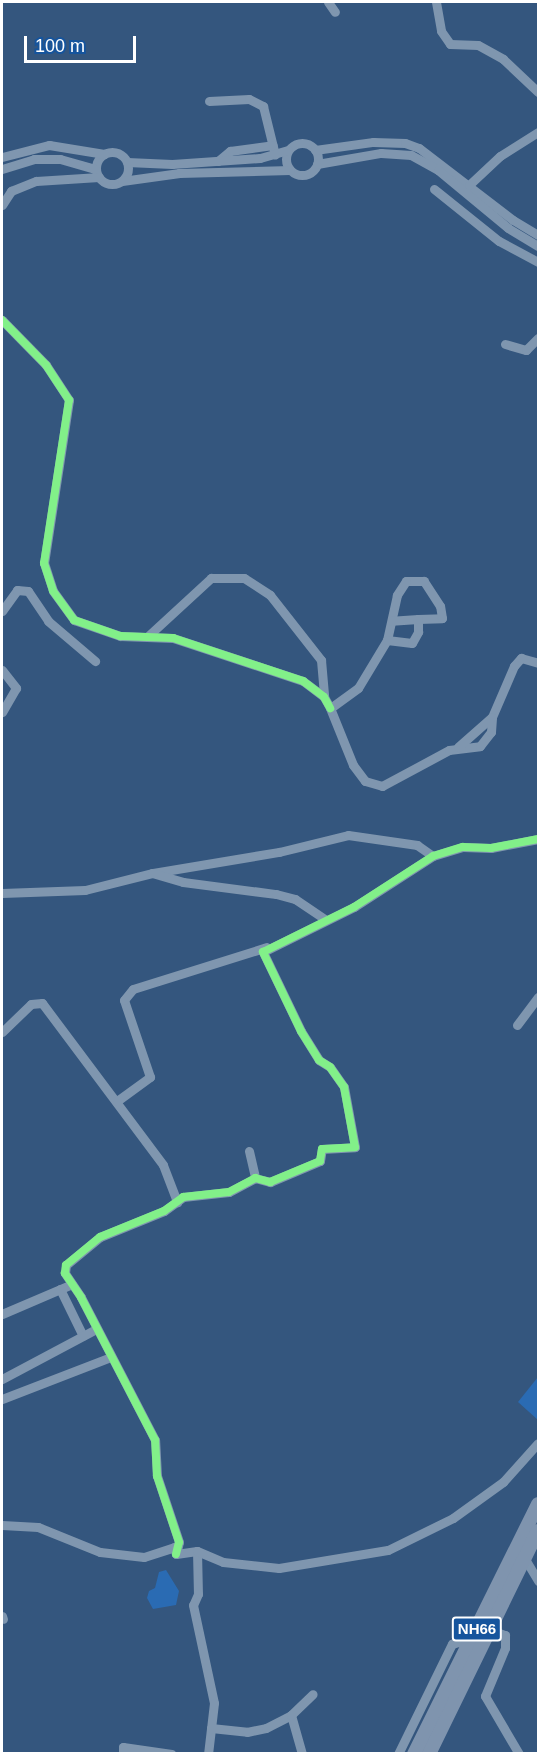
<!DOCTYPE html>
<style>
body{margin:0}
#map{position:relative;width:540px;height:1755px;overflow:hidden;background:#34567e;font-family:Arial,sans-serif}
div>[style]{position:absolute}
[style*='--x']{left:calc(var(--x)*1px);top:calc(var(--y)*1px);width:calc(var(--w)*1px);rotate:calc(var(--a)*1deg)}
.green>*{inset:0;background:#2a6bb3}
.minor>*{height:9px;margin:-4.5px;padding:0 4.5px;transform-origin:4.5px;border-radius:4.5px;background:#7f96af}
.minor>.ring{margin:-4.5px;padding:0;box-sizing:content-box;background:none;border:9px solid #7f96af;border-radius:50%}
.highway>*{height:14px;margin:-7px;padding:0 7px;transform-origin:7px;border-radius:7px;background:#7f94ae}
.cycleway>*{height:8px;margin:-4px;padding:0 4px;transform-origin:4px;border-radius:4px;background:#82f089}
span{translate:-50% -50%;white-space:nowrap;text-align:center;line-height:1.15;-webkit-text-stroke:4.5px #15549d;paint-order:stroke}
.shield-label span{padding:2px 4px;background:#15549d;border:2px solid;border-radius:4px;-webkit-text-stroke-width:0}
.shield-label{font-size:15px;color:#fff;font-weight:700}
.frame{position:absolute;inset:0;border:3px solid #fff;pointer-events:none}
.scale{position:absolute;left:24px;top:36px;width:112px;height:27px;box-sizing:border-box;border:3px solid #fff;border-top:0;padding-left:8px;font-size:18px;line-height:21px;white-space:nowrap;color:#fff;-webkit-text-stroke:4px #15549d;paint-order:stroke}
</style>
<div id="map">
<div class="green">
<i style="clip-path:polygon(538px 1377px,538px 1420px,518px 1402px)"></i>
<i style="clip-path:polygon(166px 1570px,179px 1591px,176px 1605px,153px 1609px,147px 1598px,149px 1591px,155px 1588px,159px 1572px)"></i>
</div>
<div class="minor">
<i style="--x:328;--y:2;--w:12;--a:55"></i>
<i style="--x:436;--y:2;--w:29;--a:80"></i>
<i style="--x:441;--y:31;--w:16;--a:55"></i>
<i style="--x:450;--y:44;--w:28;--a:2"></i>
<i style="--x:478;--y:45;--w:29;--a:29"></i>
<i style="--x:503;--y:59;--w:48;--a:43.3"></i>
<i style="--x:209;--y:101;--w:40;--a:-2.9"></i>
<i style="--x:249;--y:99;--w:16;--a:27"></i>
<i style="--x:263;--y:106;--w:50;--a:76.2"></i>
<i class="ring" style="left:286px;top:143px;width:23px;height:23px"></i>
<i style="--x:315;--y:150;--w:59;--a:-7.9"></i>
<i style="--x:373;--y:142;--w:32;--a:2"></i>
<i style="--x:405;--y:143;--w:15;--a:20"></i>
<i style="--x:419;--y:148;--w:118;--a:37.5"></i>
<i style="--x:513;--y:220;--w:29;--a:31"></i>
<i class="ring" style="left:96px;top:152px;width:23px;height:23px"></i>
<i style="--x:2;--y:157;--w:49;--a:-14.3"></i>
<i style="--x:49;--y:145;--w:56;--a:9.3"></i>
<i style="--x:218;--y:161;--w:16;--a:-40"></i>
<i style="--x:230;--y:151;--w:43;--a:-7.9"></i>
<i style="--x:127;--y:162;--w:45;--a:2.5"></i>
<i style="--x:172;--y:164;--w:88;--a:-3.9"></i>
<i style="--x:260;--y:158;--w:29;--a:-16"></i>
<i style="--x:317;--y:164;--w:65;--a:-9.8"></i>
<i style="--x:381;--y:153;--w:30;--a:4"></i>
<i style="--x:411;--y:155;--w:31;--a:29"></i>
<i style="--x:438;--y:170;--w:91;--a:39.6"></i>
<i style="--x:508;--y:228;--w:35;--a:31"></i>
<i style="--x:2;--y:169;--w:34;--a:-17"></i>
<i style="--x:34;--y:159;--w:26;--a:0"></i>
<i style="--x:60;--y:159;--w:37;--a:16"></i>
<i style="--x:122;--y:181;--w:58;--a:-8"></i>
<i style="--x:179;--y:173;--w:111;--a:-1.5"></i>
<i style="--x:469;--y:185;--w:42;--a:-43.1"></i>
<i style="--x:500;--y:156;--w:45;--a:-32.3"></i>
<i style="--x:434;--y:189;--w:83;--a:38.7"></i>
<i style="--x:499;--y:241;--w:44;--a:28.3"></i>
<i style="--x:2;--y:205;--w:17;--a:-57"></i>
<i style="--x:11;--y:191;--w:27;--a:-22"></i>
<i style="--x:36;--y:181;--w:63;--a:-3.6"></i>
<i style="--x:2;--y:320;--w:63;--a:45.6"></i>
<i style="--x:46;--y:365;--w:42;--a:56.7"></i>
<i style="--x:69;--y:400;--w:165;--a:98.7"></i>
<i style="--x:44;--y:563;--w:29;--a:72"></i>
<i style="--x:53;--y:591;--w:36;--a:54"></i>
<i style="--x:74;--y:620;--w:49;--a:19.2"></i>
<i style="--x:120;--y:636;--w:53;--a:2.2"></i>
<i style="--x:173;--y:638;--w:137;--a:18.3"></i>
<i style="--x:303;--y:681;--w:26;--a:37"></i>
<i style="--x:324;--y:697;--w:13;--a:61"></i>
<i style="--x:505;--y:344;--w:22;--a:16"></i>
<i style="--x:526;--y:350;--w:17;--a:-45"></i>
<i style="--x:2;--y:611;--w:26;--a:-54"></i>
<i style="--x:17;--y:590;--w:11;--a:5"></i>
<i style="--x:28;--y:591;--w:36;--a:56"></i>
<i style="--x:48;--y:621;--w:62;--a:40.4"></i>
<i style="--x:418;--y:619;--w:24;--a:-2"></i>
<i style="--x:442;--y:618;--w:12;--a:-99"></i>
<i style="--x:440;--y:606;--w:30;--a:-123"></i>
<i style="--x:424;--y:581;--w:18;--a:180"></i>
<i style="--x:406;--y:581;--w:17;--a:123"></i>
<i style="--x:397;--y:595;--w:46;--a:102.5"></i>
<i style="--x:387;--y:640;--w:56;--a:121.1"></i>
<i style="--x:358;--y:688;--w:34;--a:144"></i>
<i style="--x:330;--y:708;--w:61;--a:68"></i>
<i style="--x:353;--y:765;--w:20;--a:53"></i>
<i style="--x:365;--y:781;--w:18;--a:16"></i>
<i style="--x:382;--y:786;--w:76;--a:-28.2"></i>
<i style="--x:449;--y:750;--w:31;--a:-7"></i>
<i style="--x:480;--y:746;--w:18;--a:-52"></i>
<i style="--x:491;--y:732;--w:15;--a:-86"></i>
<i style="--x:492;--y:717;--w:56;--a:-66.7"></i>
<i style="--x:514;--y:666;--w:11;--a:-49"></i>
<i style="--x:521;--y:658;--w:18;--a:16"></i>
<i style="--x:148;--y:636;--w:86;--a:-42.6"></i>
<i style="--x:211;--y:578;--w:33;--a:0"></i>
<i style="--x:244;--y:578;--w:31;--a:33"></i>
<i style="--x:270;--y:595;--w:83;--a:51.9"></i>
<i style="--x:321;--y:660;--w:37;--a:85"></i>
<i style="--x:387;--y:640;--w:25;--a:7"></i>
<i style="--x:412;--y:643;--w:13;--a:-61"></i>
<i style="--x:418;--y:632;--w:13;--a:-90"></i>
<i style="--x:418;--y:619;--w:26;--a:176"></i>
<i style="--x:2;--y:670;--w:23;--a:52"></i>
<i style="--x:16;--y:688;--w:28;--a:120"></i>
<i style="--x:458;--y:747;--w:45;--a:-41.4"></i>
<i style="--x:153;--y:873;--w:128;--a:-9.5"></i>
<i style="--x:279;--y:852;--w:71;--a:-13.8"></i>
<i style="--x:348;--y:835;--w:70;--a:8.2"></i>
<i style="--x:417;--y:845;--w:19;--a:35"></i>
<i style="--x:2;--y:893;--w:83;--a:-2.1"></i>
<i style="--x:85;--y:890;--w:69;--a:-14.2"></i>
<i style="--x:152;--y:873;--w:32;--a:16"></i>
<i style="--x:183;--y:882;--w:94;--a:7.4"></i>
<i style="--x:276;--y:894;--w:20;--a:15"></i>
<i style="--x:295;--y:899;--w:36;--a:34"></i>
<i style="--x:517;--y:1025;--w:35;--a:-53"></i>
<i style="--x:2;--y:1032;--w:40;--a:-44"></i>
<i style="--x:31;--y:1004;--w:11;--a:-5"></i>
<i style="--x:42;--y:1003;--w:202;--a:53.2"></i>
<i style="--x:163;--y:1165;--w:40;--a:69"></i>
<i style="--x:117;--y:1101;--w:41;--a:-36"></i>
<i style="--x:150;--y:1077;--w:81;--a:-108.7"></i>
<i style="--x:124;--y:1000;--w:14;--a:-51"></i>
<i style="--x:133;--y:989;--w:140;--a:-17.4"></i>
<i style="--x:249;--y:1151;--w:28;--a:77"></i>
<i style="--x:60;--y:1289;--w:52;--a:63.9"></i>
<i style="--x:2;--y:1314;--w:76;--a:-23.2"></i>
<i style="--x:2;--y:1379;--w:106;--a:-28"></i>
<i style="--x:2;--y:1399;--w:117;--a:-21.1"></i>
<i style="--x:2;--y:1525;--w:36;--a:3"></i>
<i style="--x:38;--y:1527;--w:67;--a:22"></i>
<i style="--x:100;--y:1552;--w:44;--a:6.5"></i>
<i style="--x:144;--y:1557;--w:32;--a:-18"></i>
<i style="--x:174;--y:1547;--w:7;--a:74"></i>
<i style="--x:197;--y:1551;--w:43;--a:88.7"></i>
<i style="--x:198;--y:1594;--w:12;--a:114"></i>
<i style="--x:193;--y:1605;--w:100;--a:77.9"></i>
<i style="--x:214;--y:1703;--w:51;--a:96.7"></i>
<i style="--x:176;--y:1554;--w:12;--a:-76"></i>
<i style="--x:179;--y:1542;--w:70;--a:-108.4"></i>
<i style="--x:157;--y:1476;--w:36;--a:-93"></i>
<i style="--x:155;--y:1440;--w:161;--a:-117.4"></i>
<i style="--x:81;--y:1297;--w:29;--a:-124"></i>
<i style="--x:65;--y:1273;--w:8;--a:-83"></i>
<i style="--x:66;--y:1265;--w:44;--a:-39.5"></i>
<i style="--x:100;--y:1237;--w:69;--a:-22.1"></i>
<i style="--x:164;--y:1211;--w:24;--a:-36"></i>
<i style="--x:183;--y:1197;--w:46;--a:-6.2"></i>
<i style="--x:229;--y:1192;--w:30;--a:-28"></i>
<i style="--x:255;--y:1178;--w:16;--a:15"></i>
<i style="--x:270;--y:1182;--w:54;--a:-22.8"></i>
<i style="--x:320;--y:1161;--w:12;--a:-81"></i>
<i style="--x:322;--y:1149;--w:33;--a:-3"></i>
<i style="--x:355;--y:1147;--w:61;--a:-100.4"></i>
<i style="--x:344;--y:1087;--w:24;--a:-125"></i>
<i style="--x:330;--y:1067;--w:13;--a:-148"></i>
<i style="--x:319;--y:1060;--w:34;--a:-122"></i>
<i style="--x:301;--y:1031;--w:88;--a:-115.7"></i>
<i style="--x:263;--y:952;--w:102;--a:-26.3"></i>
<i style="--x:354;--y:907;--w:94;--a:-32.8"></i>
<i style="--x:433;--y:856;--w:31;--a:-17"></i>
<i style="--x:463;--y:847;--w:28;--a:2"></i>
<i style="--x:491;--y:848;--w:48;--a:-10.8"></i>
<i style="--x:176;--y:1554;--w:21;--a:-8"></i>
<i style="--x:197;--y:1551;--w:28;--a:23"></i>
<i style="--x:223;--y:1562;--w:56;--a:6.1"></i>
<i style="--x:279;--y:1568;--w:110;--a:-9.4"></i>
<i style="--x:388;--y:1550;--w:72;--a:-26.2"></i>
<i style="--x:453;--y:1518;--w:62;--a:-35.8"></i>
<i style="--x:503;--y:1482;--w:52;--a:-48.1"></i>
<i style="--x:525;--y:1559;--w:26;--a:59"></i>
<i style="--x:2;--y:1616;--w:3;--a:72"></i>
<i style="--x:491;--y:1630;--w:15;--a:20"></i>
<i style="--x:505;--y:1635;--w:13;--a:90"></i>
<i style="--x:505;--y:1648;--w:52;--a:112.6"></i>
<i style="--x:485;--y:1696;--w:67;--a:59.6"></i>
<i style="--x:291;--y:1715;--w:41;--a:74.2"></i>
<i style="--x:211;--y:1728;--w:36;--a:6"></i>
<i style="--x:247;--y:1732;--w:19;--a:-12"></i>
<i style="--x:266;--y:1728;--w:28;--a:-27"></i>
<i style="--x:291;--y:1715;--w:30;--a:-44"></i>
<i style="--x:123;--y:1754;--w:7;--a:-90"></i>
<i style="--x:123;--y:1747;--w:49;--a:8.1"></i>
<i style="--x:398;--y:1754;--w:123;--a:-63.9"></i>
<i style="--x:452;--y:1644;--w:21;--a:-17"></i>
</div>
<div class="highway">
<i style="--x:414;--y:1754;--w:279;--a:-63.6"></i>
<i style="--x:429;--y:1754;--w:248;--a:-64"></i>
</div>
<div class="cycleway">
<i style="--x:2;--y:320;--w:63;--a:45.6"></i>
<i style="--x:46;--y:365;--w:42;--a:56.7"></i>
<i style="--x:69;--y:400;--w:165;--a:98.7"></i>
<i style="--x:44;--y:563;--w:29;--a:72"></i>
<i style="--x:53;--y:591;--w:36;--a:54"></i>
<i style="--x:74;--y:620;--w:49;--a:19.2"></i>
<i style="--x:120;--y:636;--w:53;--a:2.2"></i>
<i style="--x:173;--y:638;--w:137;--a:18.3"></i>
<i style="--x:303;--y:681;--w:26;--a:37"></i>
<i style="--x:324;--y:697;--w:13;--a:61"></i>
<i style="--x:176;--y:1554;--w:12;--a:-76"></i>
<i style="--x:179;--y:1542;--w:70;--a:-108.4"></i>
<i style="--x:157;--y:1476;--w:36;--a:-93"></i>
<i style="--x:155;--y:1440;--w:161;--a:-117.4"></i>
<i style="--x:81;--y:1297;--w:29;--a:-124"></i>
<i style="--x:65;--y:1273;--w:8;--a:-83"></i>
<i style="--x:66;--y:1265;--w:44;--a:-39.5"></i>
<i style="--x:100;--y:1237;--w:69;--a:-22.1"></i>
<i style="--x:164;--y:1211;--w:24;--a:-36"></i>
<i style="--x:183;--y:1197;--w:46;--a:-6.2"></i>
<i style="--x:229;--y:1192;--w:30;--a:-28"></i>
<i style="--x:255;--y:1178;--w:16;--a:15"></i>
<i style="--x:270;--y:1182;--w:54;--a:-22.8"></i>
<i style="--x:320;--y:1161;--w:12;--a:-81"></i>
<i style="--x:322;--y:1149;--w:33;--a:-3"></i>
<i style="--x:355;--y:1147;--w:61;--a:-100.4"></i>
<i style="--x:344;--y:1087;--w:24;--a:-125"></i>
<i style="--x:330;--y:1067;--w:13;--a:-148"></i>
<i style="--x:319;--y:1060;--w:34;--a:-122"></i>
<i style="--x:301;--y:1031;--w:88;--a:-115.7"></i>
<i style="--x:263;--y:952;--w:102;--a:-26.3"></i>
<i style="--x:354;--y:907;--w:94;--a:-32.8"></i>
<i style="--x:433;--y:856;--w:31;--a:-17"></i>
<i style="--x:463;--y:847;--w:28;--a:2"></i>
<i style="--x:491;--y:848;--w:48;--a:-10.8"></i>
</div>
<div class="shield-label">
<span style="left:477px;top:1629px">NH66</span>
</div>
<div class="frame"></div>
<div class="scale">100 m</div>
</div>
